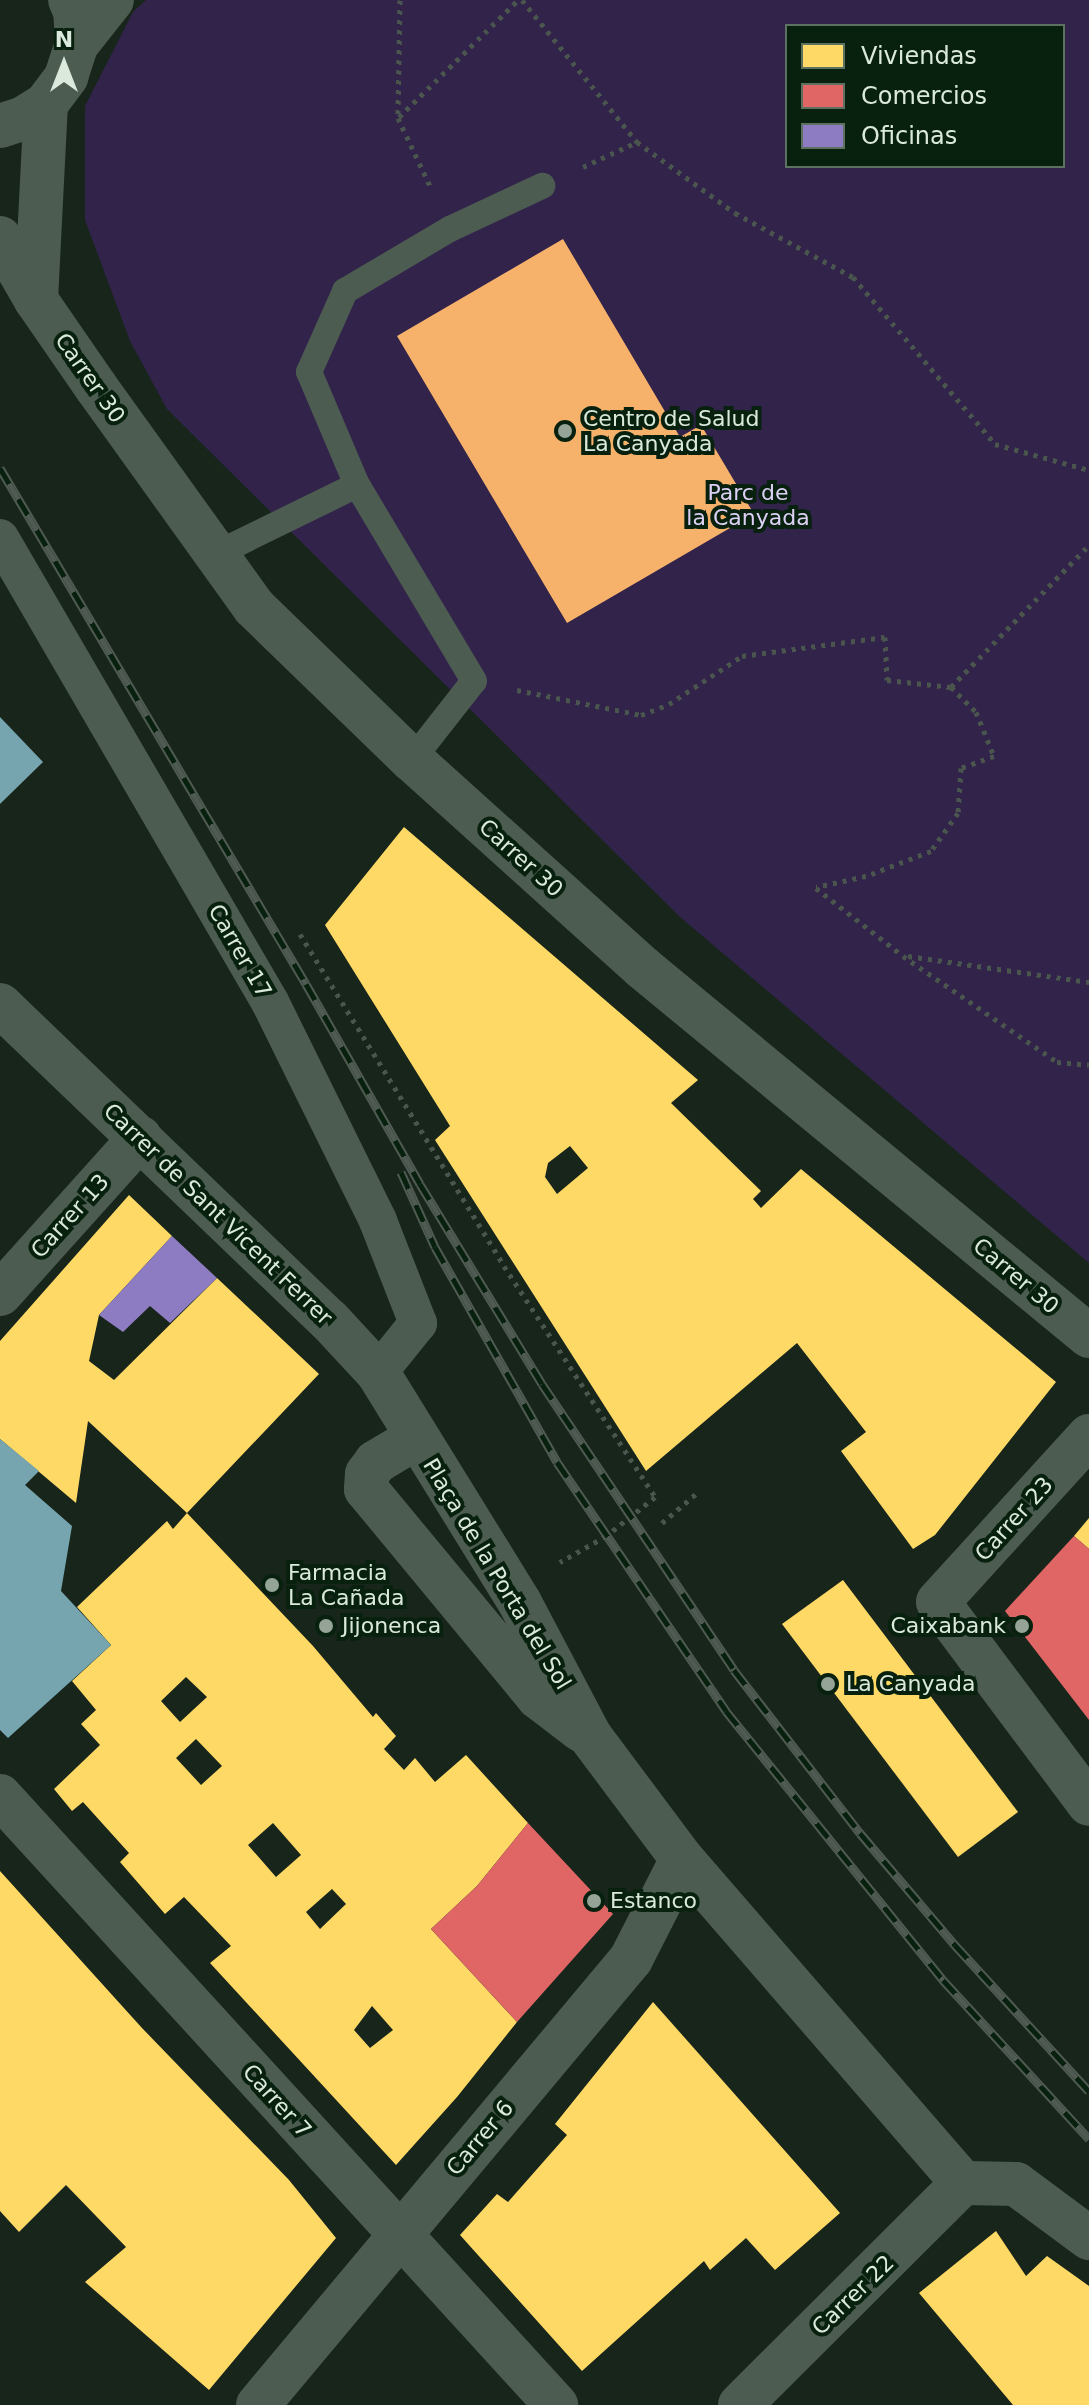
<!DOCTYPE html>
<meta charset="utf-8">
<style>
body{margin:0}
#map{position:relative;width:1089px;height:2405px;overflow:hidden;background:#18251b;font-family:"DejaVu Sans",sans-serif}
div>[style]{position:absolute}
[style*='--x']{left:calc(var(--x)*1px);top:calc(var(--y)*1px);width:calc(var(--w)*1px);rotate:calc(var(--a)*1deg)}
.green>*{inset:0;background:#32234b}
.homes>*{inset:0;background:#ffd966}
.shops>*{inset:0;background:#e06666}
.offices>*{inset:0;background:#8e7cc3}
.health>*{inset:0;background:#f6b26b}
.public>*{inset:0;background:#76a5af}
.path>*{height:5px;margin-top:-2.5px;transform-origin:0;background:repeating-linear-gradient(90deg,#4a564d 0 4px,transparent 0 10px)}
.service>*{height:26px;margin:-13px;padding:0 13px;transform-origin:13px;border-radius:13px;background:#4d5c50}
.pedestrian>*{height:38px;margin:-19px;padding:0 19px;transform-origin:19px;border-radius:19px;background:#4d5c50}
.minor>*{height:44px;margin:-22px;padding:0 22px;transform-origin:22px;border-radius:22px;background:#4d5c50}
.rail>*{height:9px;margin-top:-4.5px;transform-origin:0;background:repeating-linear-gradient(90deg,#08210e 0 18px,#4f5b52 0 36px);box-sizing:border-box;border-block:2px solid #4f5b52}
.dots>*{width:22px;height:22px;translate:-50% -50%;box-sizing:border-box;border:4px solid #08210e;border-radius:50%}
span{translate:-50% -50%;white-space:nowrap;text-align:center;line-height:1.15;-webkit-text-stroke:8px #08210e;paint-order:stroke}
.street-label{font-size:22px;color:#dae9dc}
.poi-label{font-size:22px;color:#dae9dc}
.left{translate:0 -50%;text-align:left}
.right{translate:-100% -50%;text-align:right}
.park-label{font-size:22px;color:#dcd0f5}
.legend{position:absolute;left:785px;top:24px;width:280px;height:144px;box-sizing:border-box;background:#08210e;border:2px solid #5c7160;margin:0;padding:10px 14px;list-style:none;font-size:24px;color:#dae9dc}
.legend li{display:flex;align-items:center;gap:16px;height:40px}
.legend b{width:40px;border:2px solid #5c7160}
.north{position:absolute;left:24px;top:24px;width:80px;height:80px;-webkit-text-stroke:6px #08210e;paint-order:stroke;rotate:0deg;font-size:22px;font-weight:700;line-height:32px;text-align:center;color:#dae9dc}
.north::after{content:'';display:block;margin:auto;width:28px;height:36px;background:#dae9dc;clip-path:polygon(50% 0,100% 100%,50% 72%,0 100%)}
</style>
<div id="map">
<div class="green">
<i style="clip-path:polygon(evenodd,146px 0,1089px 0,1089px 1263px,680px 917px,167px 409px,130px 341px,85px 220px,85px 106px,133px 12px,146px 0,787px 26px,1063px 26px,1063px 166px,787px 166px,787px 26px)"></i>
</div>
<div class="homes">
<i style="clip-path:polygon(evenodd,404px 827px,698px 1080px,671px 1103px,761px 1191px,753px 1199px,761px 1208px,801px 1169px,1056px 1382px,935px 1535px,913px 1549px,841px 1451px,866px 1432px,797px 1343px,646px 1471px,435px 1140px,450px 1126px,325px 925px,404px 827px,570px 1146px,588px 1168px,557px 1194px,545px 1177px,548px 1163px,570px 1146px)"></i>
<i style="clip-path:polygon(129px 1195px,172px 1236px,99px 1315px,89px 1361px,114px 1380px,217px 1278px,319px 1374px,187px 1513px,88px 1421px,76px 1503px,0 1439px,0 1341px)"></i>
<i style="clip-path:polygon(evenodd,187px 1513px,313px 1646px,373px 1717px,376px 1713px,396px 1736px,384px 1749px,404px 1770px,415px 1758px,435px 1782px,466px 1755px,528px 1823px,477px 1886px,431px 1929px,517px 2022px,457px 2097px,396px 2165px,210px 1963px,231px 1946px,184px 1897px,165px 1914px,120px 1862px,129px 1853px,83px 1802px,72px 1811px,54px 1789px,100px 1745px,81px 1724px,96px 1710px,72px 1681px,111px 1645px,77px 1607px,167px 1521px,173px 1529px,187px 1513px,186px 1677px,207px 1697px,180px 1722px,161px 1701px,186px 1677px,187px 1513px,196px 1739px,222px 1766px,201px 1785px,176px 1758px,196px 1739px,187px 1513px,273px 1823px,301px 1855px,276px 1877px,248px 1845px,273px 1823px,187px 1513px,332px 1889px,346px 1904px,320px 1929px,306px 1912px,332px 1889px,187px 1513px,372px 2006px,393px 2030px,370px 2048px,354px 2030px,372px 2006px)"></i>
<i style="clip-path:polygon(1089px 1518px,1089px 1549px,1074px 1536px)"></i>
<i style="clip-path:polygon(843px 1580px,1018px 1812px,958px 1857px,782px 1624px)"></i>
<i style="clip-path:polygon(0 1871px,142px 2028px,289px 2180px,336px 2238px,209px 2390px,85px 2282px,126px 2247px,66px 2185px,19px 2232px,0 2211px)"></i>
<i style="clip-path:polygon(653px 2002px,840px 2213px,775px 2270px,746px 2238px,710px 2270px,704px 2261px,582px 2371px,460px 2235px,497px 2194px,508px 2202px,567px 2135px,555px 2124px)"></i>
<i style="clip-path:polygon(996px 2231px,1026px 2276px,1047px 2256px,1089px 2286px,1089px 2405px,1013px 2405px,919px 2293px)"></i>
</div>
<div class="shops">
<i style="clip-path:polygon(1074px 1536px,1089px 1549px,1089px 1720px,1005px 1611px)"></i>
<i style="clip-path:polygon(528px 1823px,613px 1914px,517px 2022px,431px 1929px,477px 1886px)"></i>
</div>
<div class="offices">
<i style="clip-path:polygon(172px 1236px,217px 1278px,170px 1323px,150px 1306px,123px 1332px,99px 1315px)"></i>
</div>
<div class="health">
<i style="clip-path:polygon(563px 239px,680px 437px,701px 425px,754px 514px,567px 623px,397px 336px)"></i>
</div>
<div class="public">
<i style="clip-path:polygon(0 717px,43px 762px,0 804px)"></i>
<i style="clip-path:polygon(0 1439px,39px 1471px,25px 1485px,72px 1526px,61px 1591px,111px 1645px,8px 1738px,0 1730px)"></i>
</div>
<div class="path">
<i style="--x:400;--y:0;--w:118;--a:91"></i>
<i style="--x:398;--y:118;--w:77;--a:64.8"></i>
<i style="--x:522;--y:0;--w:183;--a:51"></i>
<i style="--x:399;--y:117;--w:167;--a:-44.5"></i>
<i style="--x:583;--y:167;--w:60;--a:-24.8"></i>
<i style="--x:637;--y:142;--w:121;--a:35.9"></i>
<i style="--x:735;--y:213;--w:134;--a:28.5"></i>
<i style="--x:853;--y:277;--w:219;--a:49.6"></i>
<i style="--x:995;--y:444;--w:98;--a:15.5"></i>
<i style="--x:951;--y:687;--w:198;--a:-45.8"></i>
<i style="--x:517;--y:690;--w:126;--a:11.4"></i>
<i style="--x:641;--y:715;--w:30;--a:-21"></i>
<i style="--x:669;--y:704;--w:87;--a:-33.3"></i>
<i style="--x:742;--y:656;--w:144;--a:-7.6"></i>
<i style="--x:885;--y:637;--w:43;--a:87.3"></i>
<i style="--x:887;--y:680;--w:64;--a:6.2"></i>
<i style="--x:951;--y:687;--w:35;--a:45"></i>
<i style="--x:976;--y:712;--w:48;--a:67.8"></i>
<i style="--x:994;--y:756;--w:35;--a:160"></i>
<i style="--x:961;--y:768;--w:45;--a:93.8"></i>
<i style="--x:958;--y:813;--w:47;--a:125.4"></i>
<i style="--x:931;--y:851;--w:70;--a:159"></i>
<i style="--x:866;--y:876;--w:51;--a:167.6"></i>
<i style="--x:816;--y:888;--w:110;--a:38"></i>
<i style="--x:903;--y:956;--w:187;--a:34.5"></i>
<i style="--x:1057;--y:1062;--w:32;--a:5"></i>
<i style="--x:300;--y:934;--w:390;--a:58.4"></i>
<i style="--x:504;--y:1266;--w:276;--a:56.8"></i>
<i style="--x:655;--y:1497;--w:63;--a:141.5"></i>
<i style="--x:606;--y:1536;--w:53;--a:150.5"></i>
<i style="--x:908;--y:956;--w:183;--a:8.2"></i>
<i style="--x:662;--y:1523;--w:48;--a:-40.7"></i>
</div>
<div class="service">
<i style="--x:216;--y:554;--w:157;--a:-26.1"></i>
<i style="--x:412;--y:760;--w:100;--a:-51.9"></i>
<i style="--x:474;--y:681;--w:228;--a:-120.8"></i>
<i style="--x:357;--y:485;--w:123;--a:-113"></i>
<i style="--x:309;--y:372;--w:89;--a:-66"></i>
<i style="--x:345;--y:291;--w:122;--a:-30.6"></i>
<i style="--x:450;--y:229;--w:102;--a:-25.1"></i>
</div>
<div class="pedestrian">
<i style="--x:0;--y:538;--w:537;--a:59.81"></i>
<i style="--x:270;--y:1002;--w:244;--a:63.7"></i>
<i style="--x:378;--y:1221;--w:110;--a:68.6"></i>
<i style="--x:418;--y:1323;--w:64;--a:128.7"></i>
</div>
<div class="minor">
<i style="--x:77;--y:44;--w:56;--a:-51.5"></i>
<i style="--x:0;--y:126;--w:25;--a:-18"></i>
<i style="--x:24;--y:118;--w:26;--a:-32"></i>
<i style="--x:46;--y:104;--w:34;--a:-53"></i>
<i style="--x:66;--y:77;--w:35;--a:-72"></i>
<i style="--x:77;--y:44;--w:33;--a:-93"></i>
<i style="--x:75;--y:11;--w:12;--a:-114"></i>
<i style="--x:0;--y:238;--w:72;--a:59.9"></i>
<i style="--x:36;--y:300;--w:106;--a:55.4"></i>
<i style="--x:96;--y:387;--w:271;--a:54.3"></i>
<i style="--x:254;--y:607;--w:220;--a:44.1"></i>
<i style="--x:412;--y:760;--w:311;--a:42"></i>
<i style="--x:643;--y:968;--w:578;--a:39.53"></i>
<i style="--x:36;--y:300;--w:196;--a:-87.1"></i>
<i style="--x:0;--y:1005;--w:455;--a:43.8"></i>
<i style="--x:329;--y:1320;--w:72;--a:47.2"></i>
<i style="--x:378;--y:1373;--w:270;--a:58.3"></i>
<i style="--x:520;--y:1603;--w:150;--a:62.2"></i>
<i style="--x:590;--y:1736;--w:154;--a:53.2"></i>
<i style="--x:682;--y:1859;--w:429;--a:49.1"></i>
<i style="--x:0;--y:1294;--w:210;--a:-48.1"></i>
<i style="--x:1089;--y:1436;--w:224;--a:132.3"></i>
<i style="--x:938;--y:1602;--w:252;--a:53.2"></i>
<i style="--x:416;--y:1438;--w:47;--a:149"></i>
<i style="--x:376;--y:1462;--w:15;--a:127"></i>
<i style="--x:367;--y:1474;--w:15;--a:94"></i>
<i style="--x:366;--y:1489;--w:270;--a:50.4"></i>
<i style="--x:538;--y:1697;--w:54;--a:37.5"></i>
<i style="--x:0;--y:1796;--w:825;--a:47.6"></i>
<i style="--x:963;--y:2183;--w:53;--a:1.1"></i>
<i style="--x:1016;--y:2184;--w:91;--a:36.5"></i>
<i style="--x:258;--y:2405;--w:581;--a:-50.09"></i>
<i style="--x:631;--y:1959;--w:112;--a:-63"></i>
<i style="--x:740;--y:2405;--w:315;--a:-44.9"></i>
</div>
<div class="rail">
<i style="--x:0;--y:468;--w:600;--a:59.33"></i>
<i style="--x:306;--y:984;--w:230;--a:60.3"></i>
<i style="--x:420;--y:1184;--w:234;--a:58.6"></i>
<i style="--x:542;--y:1384;--w:344;--a:56.1"></i>
<i style="--x:734;--y:1670;--w:206;--a:52.3"></i>
<i style="--x:860;--y:1833;--w:147;--a:49.7"></i>
<i style="--x:955;--y:1945;--w:198;--a:47.5"></i>
<i style="--x:401;--y:1172;--w:82;--a:65.6"></i>
<i style="--x:435;--y:1247;--w:247;--a:60.4"></i>
<i style="--x:557;--y:1462;--w:301;--a:55.8"></i>
<i style="--x:726;--y:1711;--w:346;--a:51.1"></i>
<i style="--x:943;--y:1980;--w:216;--a:47.4"></i>
</div>
<div class="dots">
<i style="left:565px;top:431px;background:#96a498"></i>
<i style="left:272px;top:1585px;background:#96a498"></i>
<i style="left:326px;top:1626px;background:#96a498"></i>
<i style="left:1022px;top:1626px;background:#96a498"></i>
<i style="left:828px;top:1684px;background:#96a498"></i>
<i style="left:594px;top:1901px;background:#96a498"></i>
</div>
<div class="street-label">
<span style="left:90px;top:378px;rotate:55deg">Carrer 30</span>
<span style="left:521px;top:858px;rotate:42deg">Carrer 30</span>
<span style="left:240px;top:951px;rotate:60deg">Carrer 17</span>
<span style="left:218px;top:1214px;rotate:44deg">Carrer de Sant Vicent Ferrer</span>
<span style="left:70px;top:1216px;rotate:-48deg">Carrer 13</span>
<span style="left:1016px;top:1276px;rotate:40deg">Carrer 30</span>
<span style="left:1014px;top:1519px;rotate:-48deg">Carrer 23</span>
<span style="left:497px;top:1574px;rotate:59deg">Plaça de la Porta del Sol</span>
<span style="left:277px;top:2101px;rotate:48deg">Carrer 7</span>
<span style="left:480px;top:2138px;rotate:-50deg">Carrer 6</span>
<span style="left:853px;top:2295px;rotate:-44deg">Carrer 22</span>
</div>
<div class="poi-label">
<span class="left" style="left:583px;top:431px">Centro de Salud<br>La Canyada</span>
<span class="left" style="left:288px;top:1585px">Farmacia<br>La Cañada</span>
<span class="left" style="left:342px;top:1626px">Jijonenca</span>
<span class="right" style="left:1006px;top:1626px">Caixabank</span>
<span class="left" style="left:846px;top:1684px">La Canyada</span>
<span class="left" style="left:610px;top:1901px">Estanco</span>
</div>
<div class="park-label">
<span style="left:748px;top:505px">Parc de<br>la Canyada</span>
</div>
<ul class="legend">
<li><b style="height:22px;background:#ffd966"></b>Viviendas</li>
<li><b style="height:22px;background:#e06666"></b>Comercios</li>
<li><b style="height:22px;background:#8e7cc3"></b>Oficinas</li>
</ul>
<div class="north">N</div>
</div>
